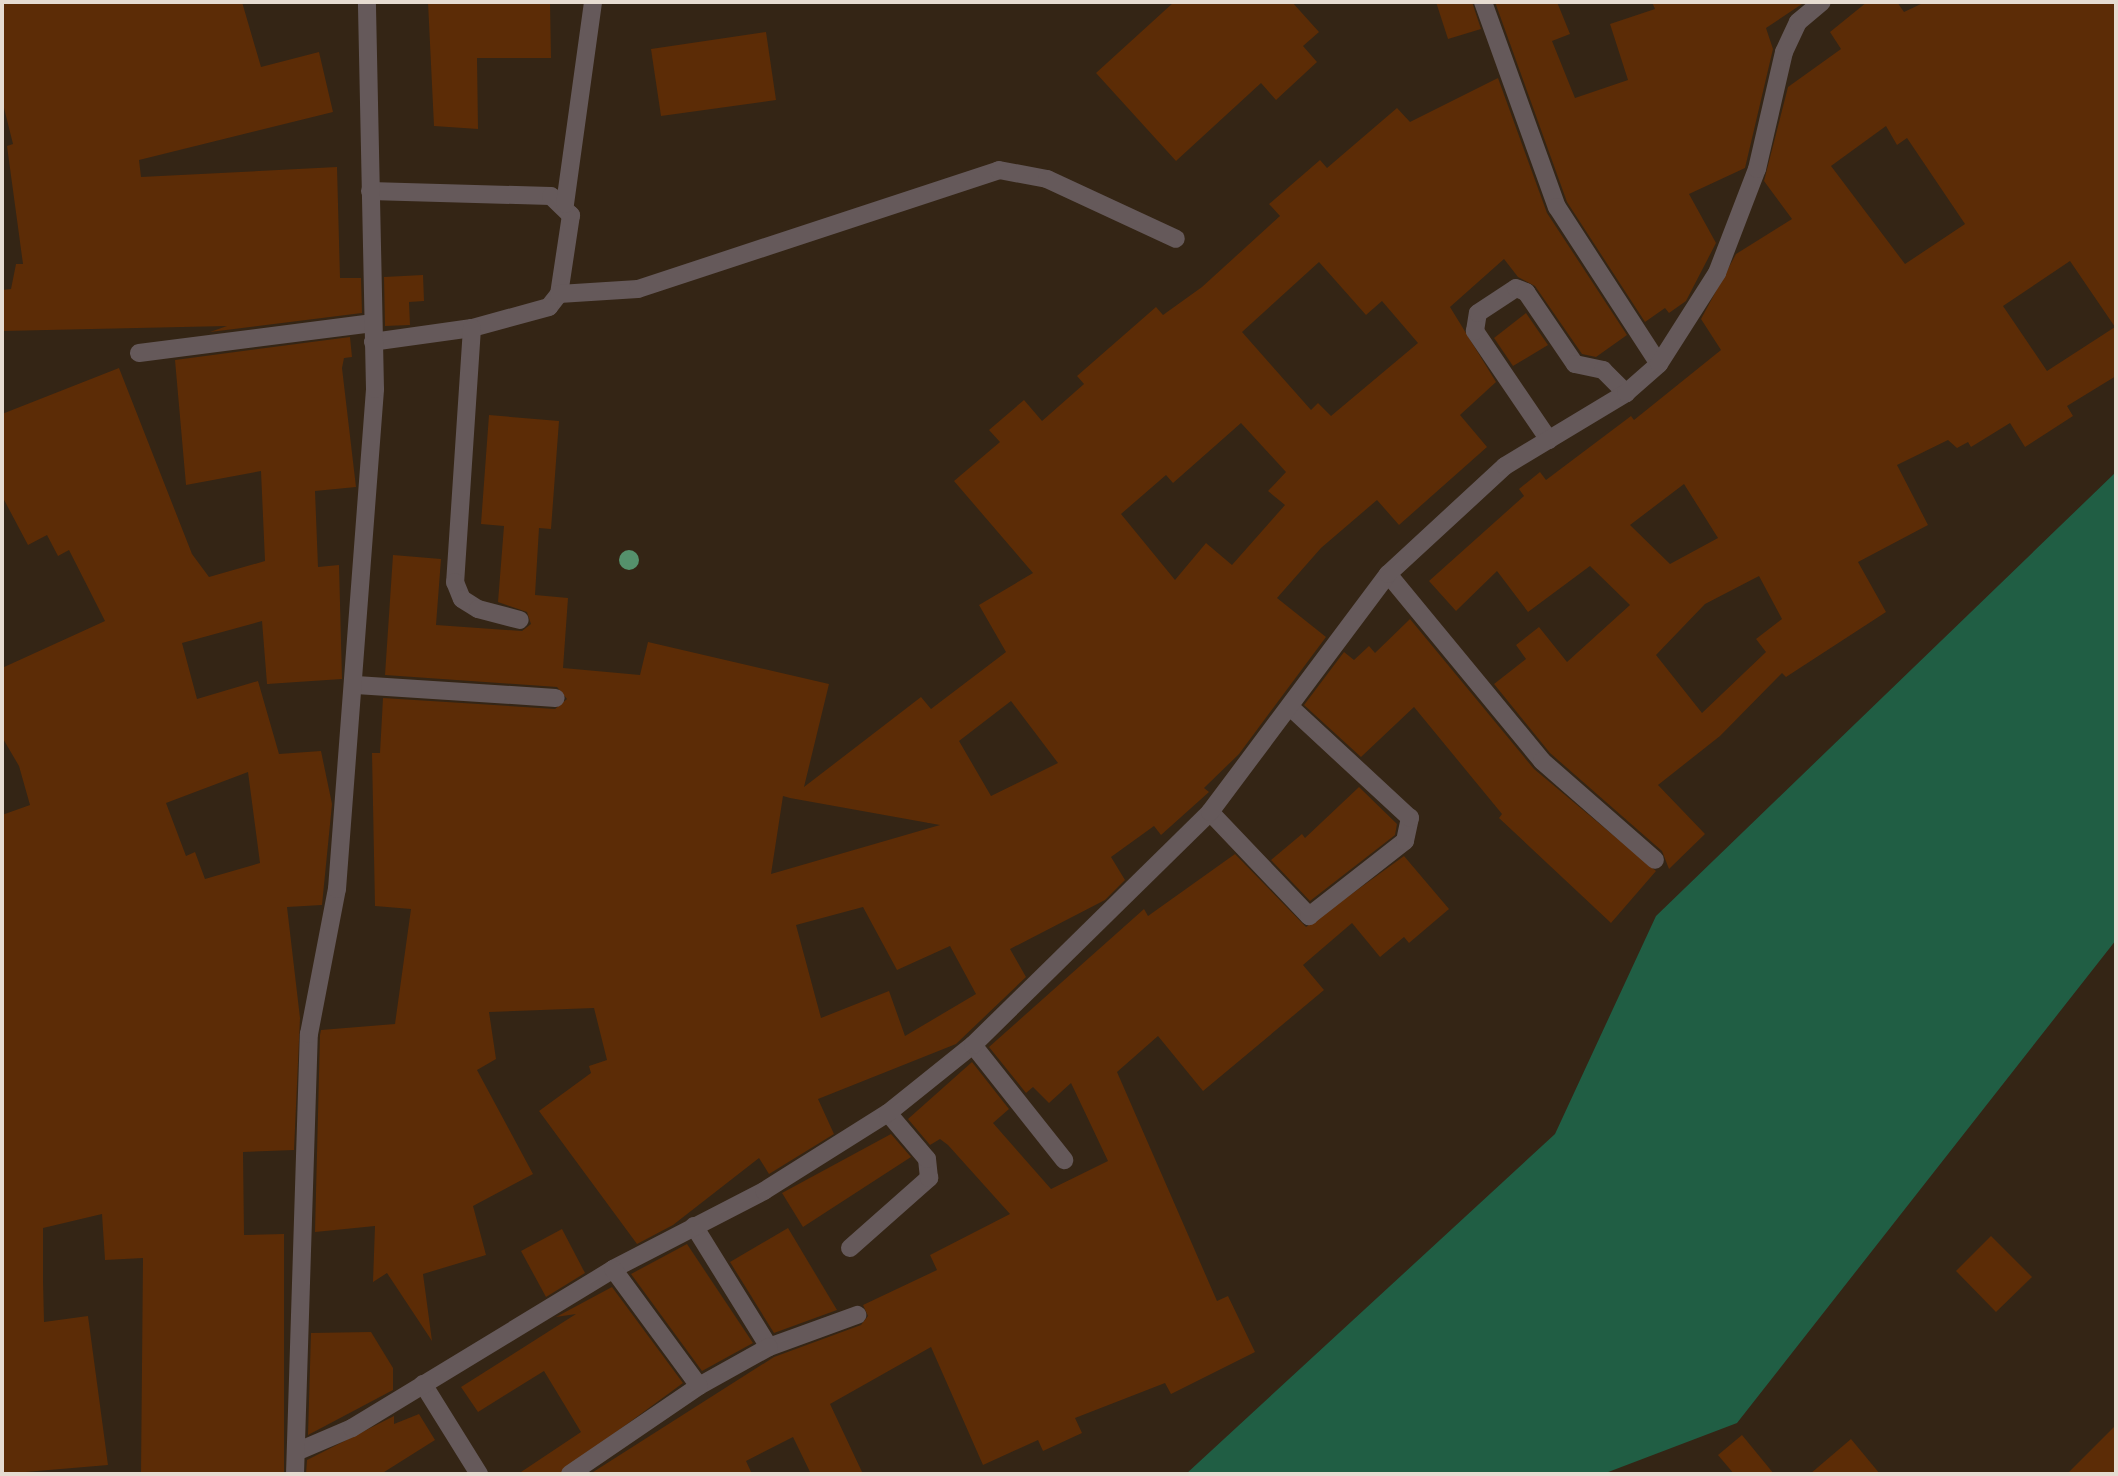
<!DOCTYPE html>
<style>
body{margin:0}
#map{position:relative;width:2118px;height:1476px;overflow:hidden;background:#342515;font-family:"Exo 2",sans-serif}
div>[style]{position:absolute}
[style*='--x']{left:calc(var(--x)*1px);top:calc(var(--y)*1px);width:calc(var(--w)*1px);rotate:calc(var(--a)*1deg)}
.green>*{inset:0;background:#205e44}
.building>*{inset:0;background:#5c2c06}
.service>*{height:18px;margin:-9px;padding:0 9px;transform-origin:9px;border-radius:9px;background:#65595a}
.minor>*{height:18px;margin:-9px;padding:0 9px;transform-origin:9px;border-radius:9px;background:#65595a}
.trees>*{width:20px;height:20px;margin:-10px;border-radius:50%;background:#55916c}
span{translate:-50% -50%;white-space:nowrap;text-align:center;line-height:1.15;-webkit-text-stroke:5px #171009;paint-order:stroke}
.frame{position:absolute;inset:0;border:4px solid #e6dcd1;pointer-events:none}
</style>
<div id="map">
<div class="green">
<i style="clip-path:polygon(2116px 472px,2116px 940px,1737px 1423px,1603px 1474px,1186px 1474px,1555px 1134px,1656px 916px)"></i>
</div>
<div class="building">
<i style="clip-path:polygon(2px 2px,242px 2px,261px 67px,319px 52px,333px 112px,139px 160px,141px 177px,337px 167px,340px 278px,361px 278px,362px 313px,210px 332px,227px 326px,2px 331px,2px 290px,11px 289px,16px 264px,23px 264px,7px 146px,13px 144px,2px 100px)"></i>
<i style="clip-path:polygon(428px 2px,550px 2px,551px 58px,477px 58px,478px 129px,434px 126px)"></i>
<i style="clip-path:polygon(1174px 2px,1292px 2px,1319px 32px,1303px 46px,1317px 62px,1276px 100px,1261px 83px,1176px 161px,1096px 73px)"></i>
<i style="clip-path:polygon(1436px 2px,1472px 2px,1481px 29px,1448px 39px)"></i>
<i style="clip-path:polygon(1495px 2px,1557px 2px,1570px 34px,1552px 41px,1575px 98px,1628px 80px,1610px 24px,1655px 9px,1652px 2px,1805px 2px,1766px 28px,1773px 49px,1745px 168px,1689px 194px,1716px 243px,1686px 301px,1669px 313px,1665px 308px,1645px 322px,1567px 202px)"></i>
<i style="clip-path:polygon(evenodd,1867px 2px,1897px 2px,1904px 12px,1925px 2px,2116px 2px,2116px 376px,2067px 406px,2073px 416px,2025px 447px,2010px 423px,1971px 447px,1968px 442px,1957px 448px,1948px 440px,1897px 465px,1928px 525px,1858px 562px,1886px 612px,1786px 677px,1782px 673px,1720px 736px,1658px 785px,1705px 834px,1669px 869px,1662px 851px,1550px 753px,1494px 684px,1526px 659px,1516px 645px,1539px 627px,1567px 662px,1630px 605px,1590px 566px,1528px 612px,1497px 571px,1456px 611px,1429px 581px,1524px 496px,1519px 489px,1540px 472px,1546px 480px,1631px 416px,1634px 420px,1721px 350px,1701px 319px,1736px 254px,1792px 219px,1764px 181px,1788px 87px,1841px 49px,1830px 32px,1867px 2px,1886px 126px,1897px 145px,1907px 138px,1965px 224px,1905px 264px,1831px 166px,1886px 126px,1867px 2px,2070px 261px,2115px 327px,2047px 371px,2003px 306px,2070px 261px,1867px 2px,1684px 484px,1718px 538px,1670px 564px,1630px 525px,1684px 484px,1867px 2px,1759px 576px,1782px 619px,1756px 639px,1766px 652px,1702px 713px,1656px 655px,1705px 604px,1759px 576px)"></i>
<i style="clip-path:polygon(766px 32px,776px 100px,661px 116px,651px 49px)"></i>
<i style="clip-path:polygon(evenodd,1498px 78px,1547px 213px,1627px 335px,1596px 357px,1582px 354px,1535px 286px,1518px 277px,1504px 259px,1450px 307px,1496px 382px,1460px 415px,1487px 447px,1399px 525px,1377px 500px,1321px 548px,1277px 598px,1326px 637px,1239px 754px,1204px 788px,1209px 792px,1161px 835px,1154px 826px,1111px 857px,1125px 880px,1105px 900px,1010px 949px,1026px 977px,956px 1044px,818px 1099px,834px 1134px,769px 1174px,759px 1158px,673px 1225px,637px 1244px,539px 1111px,591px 1073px,589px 1066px,607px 1060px,594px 1008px,489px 1012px,496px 1059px,477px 1070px,533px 1174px,473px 1206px,486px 1255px,423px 1274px,432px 1341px,387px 1273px,373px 1282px,375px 1226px,315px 1232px,320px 1035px,321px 1030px,395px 1024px,411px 909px,375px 906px,372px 753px,380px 753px,383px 698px,555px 709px,567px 699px,557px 687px,385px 675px,393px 555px,441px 559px,436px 625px,522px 631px,531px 624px,527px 612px,498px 602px,504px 526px,481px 524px,489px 415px,559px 421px,551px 529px,539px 528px,535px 595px,568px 598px,563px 668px,640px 675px,648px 642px,829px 684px,804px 787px,921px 697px,931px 709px,1006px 652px,979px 605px,1033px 573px,954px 481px,1000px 442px,989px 430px,1024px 400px,1042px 421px,1084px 384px,1077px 376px,1156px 307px,1163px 315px,1202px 287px,1280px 216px,1269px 204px,1320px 160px,1327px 168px,1397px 108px,1410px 122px,1498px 78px,1319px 262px,1366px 315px,1382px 301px,1418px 343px,1331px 416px,1318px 403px,1311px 410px,1242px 332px,1319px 262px,1498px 78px,1241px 423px,1286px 472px,1268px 491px,1285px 505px,1232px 565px,1206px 543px,1175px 580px,1121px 514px,1166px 475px,1173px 483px,1241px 423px,1498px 78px,1011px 701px,1058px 763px,991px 796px,959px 741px,1011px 701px,1498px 78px,783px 796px,790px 798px,940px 825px,771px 874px,783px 796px,1498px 78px,863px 907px,897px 970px,950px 946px,976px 994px,905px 1036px,889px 991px,821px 1018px,796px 925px,863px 907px)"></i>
<i style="clip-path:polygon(423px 275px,424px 301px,409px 302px,410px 325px,385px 326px,384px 277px)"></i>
<i style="clip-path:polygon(1526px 313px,1548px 345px,1513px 366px,1494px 338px)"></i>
<i style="clip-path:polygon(evenodd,350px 337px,352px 357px,344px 358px,342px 368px,356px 487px,315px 491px,318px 567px,339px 565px,342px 679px,267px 684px,262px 621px,182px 643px,197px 699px,258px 681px,279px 754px,321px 751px,332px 804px,322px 905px,287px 907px,300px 1018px,294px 1150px,243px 1152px,244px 1235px,284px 1234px,284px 1474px,141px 1474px,143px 1258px,105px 1260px,102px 1214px,43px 1228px,43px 1280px,44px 1322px,88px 1316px,108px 1465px,2px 1474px,2px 815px,30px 805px,19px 766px,2px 737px,2px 668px,105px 621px,69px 550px,58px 556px,47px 535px,28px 545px,2px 496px,2px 414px,119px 368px,192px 554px,209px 577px,265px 561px,261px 471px,186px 485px,175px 360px,350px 337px,248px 772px,260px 863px,205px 879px,195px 852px,186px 856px,166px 803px,248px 772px)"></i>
<i style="clip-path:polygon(1410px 619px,1534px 769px,1656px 871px,1611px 923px,1499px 818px,1502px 814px,1414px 707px,1361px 757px,1304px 705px,1344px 652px,1354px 660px,1369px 646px,1375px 653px)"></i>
<i style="clip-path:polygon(1359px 787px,1397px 824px,1395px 835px,1310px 901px,1271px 860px,1302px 834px,1305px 838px)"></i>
<i style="clip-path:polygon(1235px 854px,1306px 927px,1404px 856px,1449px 909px,1409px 943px,1404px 937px,1380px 957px,1352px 923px,1303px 965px,1324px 990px,1203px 1091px,1158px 1036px,1117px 1072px,1217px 1301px,1228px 1296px,1255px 1352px,1171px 1394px,1165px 1383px,1075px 1418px,1082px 1433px,1043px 1451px,1038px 1440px,983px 1465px,931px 1347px,830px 1404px,863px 1474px,811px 1474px,793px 1437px,746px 1461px,752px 1474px,590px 1474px,774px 1357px,861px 1325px,868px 1316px,863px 1305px,937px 1270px,930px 1255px,1010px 1214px,948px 1145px,940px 1139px,930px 1145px,908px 1119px,972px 1062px,1009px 1109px,993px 1123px,1051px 1189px,1108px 1161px,1071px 1083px,1049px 1103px,1033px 1087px,1026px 1093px,989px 1047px,1144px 909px,1148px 916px)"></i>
<i style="clip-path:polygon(891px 1134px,911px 1157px,803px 1227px,782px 1193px)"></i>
<i style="clip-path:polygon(788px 1228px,837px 1310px,774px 1333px,730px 1262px)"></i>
<i style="clip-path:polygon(562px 1229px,585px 1273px,546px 1297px,521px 1251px)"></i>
<i style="clip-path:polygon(1991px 1236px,2032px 1277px,1996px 1312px,1956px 1271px)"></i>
<i style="clip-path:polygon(687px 1244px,753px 1343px,702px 1371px,631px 1274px)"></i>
<i style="clip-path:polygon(612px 1287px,683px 1383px,559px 1474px,518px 1474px,581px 1432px,544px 1371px,478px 1412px,461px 1387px,576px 1314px,556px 1317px)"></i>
<i style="clip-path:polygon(371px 1332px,393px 1368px,393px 1390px,308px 1435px,311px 1333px)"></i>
<i style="clip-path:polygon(419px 1414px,435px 1440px,381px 1474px,306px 1474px,307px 1460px,394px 1416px,394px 1424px)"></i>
<i style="clip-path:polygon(2116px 1425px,2116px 1474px,2067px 1474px)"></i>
<i style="clip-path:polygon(1742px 1435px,1774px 1474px,1734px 1474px,1718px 1455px)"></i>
<i style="clip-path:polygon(1851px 1439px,1880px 1474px,1810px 1474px)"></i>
</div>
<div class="service">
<i style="--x:370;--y:191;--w:181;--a:1.6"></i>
<i style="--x:551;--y:196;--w:28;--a:44"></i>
<i style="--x:571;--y:215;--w:80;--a:98.6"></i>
<i style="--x:559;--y:294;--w:16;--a:128"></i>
<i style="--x:549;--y:307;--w:80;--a:164.7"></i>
<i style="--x:472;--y:328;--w:100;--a:172"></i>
<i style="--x:565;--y:204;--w:204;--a:-82.1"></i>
<i style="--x:559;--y:294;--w:79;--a:-3.6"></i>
<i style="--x:638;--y:289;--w:380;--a:-18.2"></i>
<i style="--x:999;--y:170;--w:49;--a:10.6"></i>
<i style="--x:1047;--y:179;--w:142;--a:24.9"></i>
<i style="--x:472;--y:328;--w:255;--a:93.8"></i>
<i style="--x:455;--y:582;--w:18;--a:68"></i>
<i style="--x:462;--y:599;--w:19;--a:32"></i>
<i style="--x:478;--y:609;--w:43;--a:14.7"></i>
<i style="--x:1549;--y:440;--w:132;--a:-124.2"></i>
<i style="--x:1475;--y:331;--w:18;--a:-81"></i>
<i style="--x:1478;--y:313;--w:45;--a:-33.3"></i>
<i style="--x:1516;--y:288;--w:11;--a:22"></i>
<i style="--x:1526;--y:292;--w:87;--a:55.8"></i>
<i style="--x:1575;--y:364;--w:29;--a:12"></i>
<i style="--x:1603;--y:370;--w:33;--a:45"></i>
<i style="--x:850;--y:1248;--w:106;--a:-41.5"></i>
<i style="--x:929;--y:1178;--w:19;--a:-96"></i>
<i style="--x:927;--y:1159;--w:60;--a:-130.3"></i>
</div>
<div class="minor">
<i style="--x:1483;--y:2;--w:218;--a:70.2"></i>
<i style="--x:1557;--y:207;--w:187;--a:57"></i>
<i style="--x:139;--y:353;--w:236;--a:-7.3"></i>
<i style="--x:1388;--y:574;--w:242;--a:50.5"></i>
<i style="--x:1542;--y:761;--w:150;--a:41.2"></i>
<i style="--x:356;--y:685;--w:200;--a:3.7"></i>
<i style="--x:1210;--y:812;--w:144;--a:46.4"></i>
<i style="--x:1309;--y:916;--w:122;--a:-38"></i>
<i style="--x:1405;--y:841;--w:24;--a:-78"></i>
<i style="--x:1410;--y:818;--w:163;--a:-137.2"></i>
<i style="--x:973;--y:1045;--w:147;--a:51.6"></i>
<i style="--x:694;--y:1226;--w:142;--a:58.2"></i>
<i style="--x:769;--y:1347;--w:94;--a:-20"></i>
<i style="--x:423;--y:1384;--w:106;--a:58.1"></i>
<i style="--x:699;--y:1386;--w:80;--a:-29.1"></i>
<i style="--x:296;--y:1452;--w:61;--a:-23.2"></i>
<i style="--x:352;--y:1428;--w:306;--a:-31.3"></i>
<i style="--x:613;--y:1269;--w:170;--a:-27.3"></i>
<i style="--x:764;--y:1191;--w:146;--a:-32.2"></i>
<i style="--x:888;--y:1113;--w:109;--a:-38.7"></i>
<i style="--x:973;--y:1045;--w:332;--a:-44.5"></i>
<i style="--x:1210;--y:812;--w:297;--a:-53.2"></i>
<i style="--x:1388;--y:574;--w:159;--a:-42.7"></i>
<i style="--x:1505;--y:466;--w:141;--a:-31.1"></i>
<i style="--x:1626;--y:393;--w:44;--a:-41.3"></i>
<i style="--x:1659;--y:364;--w:108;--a:-57.5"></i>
<i style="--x:1717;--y:273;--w:111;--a:-69"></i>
<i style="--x:1757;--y:169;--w:120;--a:-77"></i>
<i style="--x:1784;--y:52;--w:33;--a:-65"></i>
<i style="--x:1798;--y:22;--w:31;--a:-40"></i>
<i style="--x:295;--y:1474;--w:440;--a:-88.2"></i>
<i style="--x:309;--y:1034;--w:148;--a:-79.1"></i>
<i style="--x:337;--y:889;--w:501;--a:-85.65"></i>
<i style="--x:375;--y:389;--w:387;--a:-91.2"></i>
<i style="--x:570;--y:1474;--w:156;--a:-34.3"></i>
<i style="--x:699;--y:1386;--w:145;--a:-126.3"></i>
</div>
<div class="trees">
<i style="left:629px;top:560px"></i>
</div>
<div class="frame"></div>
</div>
